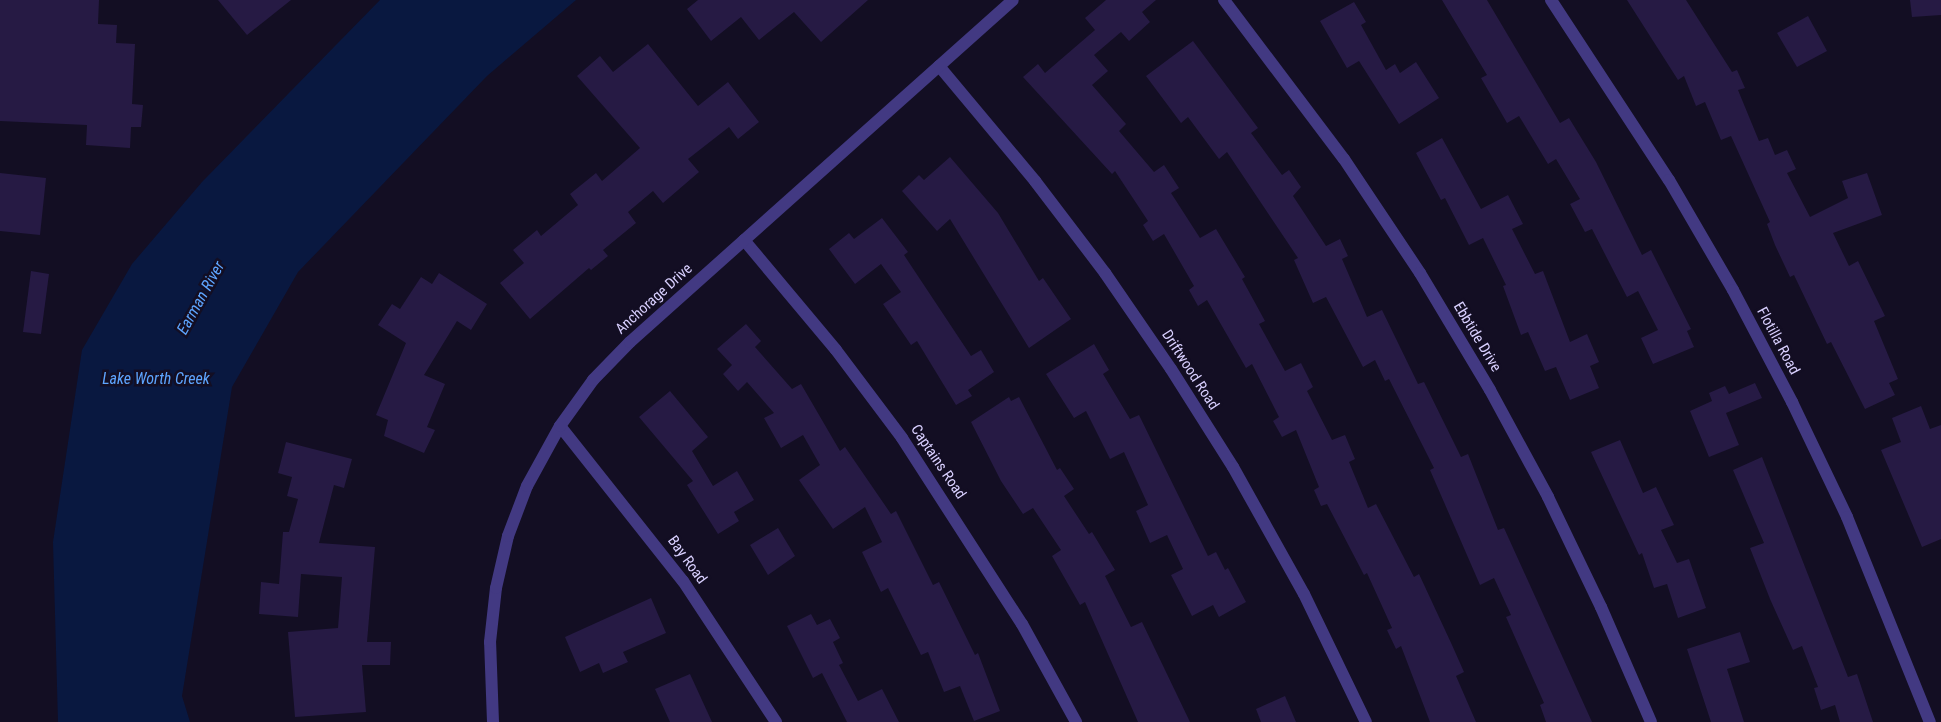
<!DOCTYPE html>
<style>
body{margin:0}
#map{position:relative;width:1941px;height:722px;overflow:hidden;background:#130e23;font-family:"Roboto Condensed",sans-serif}
div>[style]{position:absolute}
[style*='--x']{left:calc(var(--x)*1px);top:calc(var(--y)*1px);width:calc(var(--w)*1px);rotate:calc(var(--a)*1deg)}
.water>*{inset:0;background:#091840}
.building>*{inset:0;background:#261a44}
.minor>*{height:12px;margin:-6px;padding:0 6px;transform-origin:6px;border-radius:6px;background:#423982}
span{translate:-50% -50%;white-space:nowrap;text-align:center;line-height:1.15;-webkit-text-stroke:5px #130e23;paint-order:stroke}
.street-label{font-size:15px;color:#d9d0ff}
.water-label{font-size:16px;color:#5ea5ff;font-style:italic}
</style>
<div id="map">
<div class="water">
<i style="clip-path:polygon(380px 0,576px 0,487px 76px,298px 272px,232px 387px,182px 696px,190px 722px,58px 722px,53px 542px,82px 350px,132px 264px,202px 182px)"></i>
</div>
<div class="building">
<i style="clip-path:polygon(0 0,99px 0,98px 24px,117px 25px,116px 43px,135px 44px,132px 104px,143px 105px,141px 127px,131px 127px,130px 148px,86px 145px,87px 125px,0 121px)"></i>
<i style="clip-path:polygon(218px 0,291px 0,247px 35px)"></i>
<i style="clip-path:polygon(698px 0,868px 0,821px 42px,794px 12px,759px 40px,741px 17px,711px 41px,687px 9px)"></i>
<i style="clip-path:polygon(1106px 0,1156px 0,1142px 12px,1150px 22px,1129px 41px,1121px 32px,1094px 55px,1108px 71px,1092px 85px,1126px 124px,1119px 131px,1154px 172px,1164px 165px,1179px 188px,1171px 193px,1200px 238px,1216px 229px,1245px 277px,1242px 279px,1265px 321px,1259px 324px,1285px 371px,1301px 363px,1313px 387px,1307px 391px,1332px 440px,1345px 435px,1355px 459px,1349px 462px,1368px 508px,1376px 504px,1414px 577px,1419px 574px,1452px 645px,1464px 672px,1456px 676px,1476px 722px,1430px 722px,1401px 646px,1396px 649px,1387px 630px,1392px 628px,1367px 573px,1364px 575px,1327px 504px,1321px 506px,1314px 490px,1319px 487px,1296px 430px,1282px 437px,1273px 421px,1279px 417px,1252px 364px,1246px 368px,1207px 300px,1198px 306px,1189px 290px,1194px 286px,1164px 234px,1153px 241px,1143px 225px,1148px 221px,1115px 171px,1112px 174px,1023px 77px,1038px 64px,1045px 73px,1095px 30px,1085px 18px)"></i>
<i style="clip-path:polygon(1442px 0,1487px 0,1560px 123px,1569px 118px,1596px 162px,1642px 255px,1651px 250px,1691px 329px,1687px 331px,1694px 347px,1653px 364px,1641px 338px,1658px 330px,1638px 291px,1627px 297px,1592px 229px,1585px 232px,1570px 204px,1580px 199px,1556px 159px,1548px 164px,1519px 116px,1507px 123px,1481px 78px,1487px 75px)"></i>
<i style="clip-path:polygon(1627px 0,1686px 0,1732px 72px,1737px 70px,1745px 88px,1738px 90px,1759px 141px,1768px 138px,1775px 155px,1787px 150px,1796px 169px,1787px 173px,1810px 217px,1848px 198px,1842px 181px,1867px 173px,1882px 215px,1833px 233px,1849px 266px,1858px 261px,1885px 316px,1874px 321px,1898px 379px,1889px 383px,1895px 395px,1865px 409px,1831px 342px,1827px 344px,1794px 275px,1790px 277px,1775px 245px,1767px 224px,1770px 222px,1731px 136px,1721px 140px,1705px 102px,1696px 106px,1684px 76px,1678px 80px)"></i>
<i style="clip-path:polygon(1910px 0,1941px 0,1941px 15px,1912px 17px)"></i>
<i style="clip-path:polygon(1354px 2px,1366px 22px,1361px 25px,1386px 70px,1395px 64px,1400px 73px,1416px 62px,1439px 98px,1399px 124px,1359px 61px,1347px 68px,1320px 21px)"></i>
<i style="clip-path:polygon(1808px 16px,1827px 51px,1797px 67px,1777px 33px)"></i>
<i style="clip-path:polygon(1193px 41px,1258px 128px,1251px 133px,1282px 175px,1289px 170px,1301px 187px,1293px 196px,1326px 246px,1340px 239px,1348px 256px,1342px 259px,1367px 317px,1382px 310px,1418px 384px,1424px 382px,1461px 457px,1468px 454px,1498px 530px,1504px 528px,1592px 722px,1546px 722px,1540px 705px,1544px 703px,1506px 617px,1511px 615px,1494px 578px,1480px 585px,1430px 470px,1434px 468px,1389px 379px,1385px 381px,1375px 360px,1363px 367px,1326px 297px,1313px 303px,1294px 260px,1298px 258px,1227px 152px,1219px 159px,1188px 117px,1181px 123px,1146px 76px)"></i>
<i style="clip-path:polygon(648px 44px,698px 106px,728px 82px,759px 122px,738px 139px,729px 127px,688px 159px,699px 172px,663px 203px,653px 191px,628px 212px,636px 223px,603px 250px,608px 256px,591px 270px,589px 268px,530px 319px,500px 283px,524px 263px,513px 250px,537px 230px,541px 236px,578px 205px,570px 194px,596px 173px,602px 181px,640px 148px,577px 76px,600px 56px,613px 72px)"></i>
<i style="clip-path:polygon(1442px 138px,1481px 209px,1508px 195px,1523px 224px,1512px 229px,1535px 274px,1543px 271px,1570px 342px,1587px 334px,1599px 362px,1590px 366px,1599px 388px,1570px 400px,1556px 367px,1545px 371px,1528px 332px,1521px 335px,1503px 286px,1506px 285px,1483px 238px,1469px 245px,1445px 198px,1441px 200px,1416px 153px)"></i>
<i style="clip-path:polygon(950px 157px,998px 213px,1039px 281px,1043px 278px,1071px 319px,1029px 348px,950px 219px,937px 231px,902px 191px,919px 175px,924px 180px)"></i>
<i style="clip-path:polygon(0 173px,46px 178px,40px 235px,0 231px)"></i>
<i style="clip-path:polygon(882px 218px,908px 252px,904px 255px,971px 356px,981px 350px,994px 372px,968px 390px,972px 396px,956px 405px,917px 341px,911px 345px,883px 304px,901px 292px,881px 264px,855px 284px,829px 249px,849px 233px,854px 239px)"></i>
<i style="clip-path:polygon(31px 271px,49px 274px,41px 334px,23px 332px)"></i>
<i style="clip-path:polygon(439px 273px,487px 304px,471px 330px,457px 321px,424px 375px,445px 384px,427px 427px,435px 430px,424px 453px,384px 436px,388px 420px,376px 415px,406px 343px,378px 325px,392px 304px,400px 309px,421px 277px,432px 284px)"></i>
<i style="clip-path:polygon(746px 324px,761px 341px,755px 347px,792px 389px,801px 384px,840px 451px,845px 447px,891px 514px,896px 511px,933px 585px,939px 582px,975px 655px,978px 653px,1000px 711px,974px 721px,960px 686px,944px 692px,928px 652px,921px 655px,888px 588px,881px 592px,862px 552px,882px 542px,865px 507px,833px 529px,799px 480px,820px 465px,803px 435px,781px 448px,764px 418px,774px 413px,747px 382px,738px 391px,723px 374px,732px 365px,717px 349px)"></i>
<i style="clip-path:polygon(1094px 344px,1109px 370px,1103px 374px,1130px 419px,1139px 415px,1208px 556px,1216px 552px,1225px 570px,1228px 568px,1246px 602px,1219px 617px,1213px 605px,1192px 616px,1171px 575px,1183px 569px,1167px 535px,1150px 543px,1136px 511px,1148px 505px,1124px 452px,1110px 459px,1086px 411px,1074px 418px,1046px 374px)"></i>
<i style="clip-path:polygon(1755px 383px,1762px 398px,1726px 413px,1739px 445px,1709px 457px,1690px 411px,1712px 401px,1709px 393px,1725px 386px,1729px 394px)"></i>
<i style="clip-path:polygon(670px 391px,708px 437px,692px 451px,713px 486px,737px 471px,754px 500px,734px 512px,739px 521px,718px 534px,687px 485px,693px 481px,639px 417px)"></i>
<i style="clip-path:polygon(1009px 397px,1011px 401px,1019px 397px,1057px 470px,1060px 468px,1074px 489px,1064px 496px,1089px 534px,1092px 532px,1115px 570px,1105px 576px,1131px 627px,1142px 622px,1190px 722px,1138px 722px,1085px 602px,1080px 605px,1052px 556px,1061px 550px,1033px 508px,1023px 514px,1001px 481px,971px 422px)"></i>
<i style="clip-path:polygon(1921px 406px,1930px 429px,1941px 425px,1941px 539px,1922px 547px,1881px 450px,1901px 442px,1892px 418px)"></i>
<i style="clip-path:polygon(1620px 440px,1643px 493px,1656px 487px,1674px 525px,1661px 530px,1677px 563px,1689px 559px,1706px 608px,1678px 618px,1667px 584px,1654px 588px,1642px 553px,1639px 555px,1591px 452px)"></i>
<i style="clip-path:polygon(286px 442px,352px 459px,344px 488px,334px 485px,319px 543px,375px 547px,367px 642px,391px 642px,390px 665px,362px 665px,366px 712px,295px 717px,288px 632px,338px 628px,342px 577px,301px 574px,298px 617px,259px 614px,261px 582px,279px 584px,283px 532px,289px 532px,298px 499px,287px 496px,292px 477px,278px 473px)"></i>
<i style="clip-path:polygon(1762px 457px,1848px 677px,1857px 674px,1873px 722px,1840px 722px,1835px 705px,1821px 710px,1814px 688px,1818px 687px,1802px 646px,1793px 650px,1770px 599px,1750px 548px,1764px 543px,1733px 470px)"></i>
<i style="clip-path:polygon(778px 528px,795px 556px,768px 575px,750px 545px)"></i>
<i style="clip-path:polygon(651px 598px,666px 633px,623px 652px,628px 662px,603px 673px,599px 663px,580px 672px,565px 637px)"></i>
<i style="clip-path:polygon(811px 614px,817px 625px,830px 619px,840px 638px,833px 642px,843px 663px,839px 665px,858px 701px,882px 689px,899px 722px,847px 722px,822px 673px,813px 678px,787px 626px)"></i>
<i style="clip-path:polygon(1740px 632px,1750px 662px,1727px 669px,1744px 722px,1711px 722px,1687px 649px)"></i>
<i style="clip-path:polygon(690px 674px,712px 722px,670px 722px,655px 689px)"></i>
<i style="clip-path:polygon(1285px 696px,1296px 722px,1261px 722px,1256px 709px)"></i>
</div>
<div class="minor">
<i style="--x:1224;--y:0;--w:199;--a:53"></i>
<i style="--x:1344;--y:159;--w:137;--a:56.3"></i>
<i style="--x:1420;--y:273;--w:136;--a:59.1"></i>
<i style="--x:1490;--y:390;--w:122;--a:61.5"></i>
<i style="--x:1548;--y:497;--w:122;--a:64.3"></i>
<i style="--x:1601;--y:607;--w:125;--a:66.5"></i>
<i style="--x:1551;--y:0;--w:215;--a:56.8"></i>
<i style="--x:1669;--y:180;--w:127;--a:59.8"></i>
<i style="--x:1733;--y:290;--w:127;--a:62.2"></i>
<i style="--x:1792;--y:402;--w:127;--a:64.4"></i>
<i style="--x:1847;--y:517;--w:221;--a:68"></i>
<i style="--x:939;--y:66;--w:150;--a:50.1"></i>
<i style="--x:1035;--y:181;--w:116;--a:52.7"></i>
<i style="--x:1105;--y:273;--w:116;--a:55.5"></i>
<i style="--x:1171;--y:369;--w:116;--a:57.7"></i>
<i style="--x:1233;--y:467;--w:145;--a:60.8"></i>
<i style="--x:1304;--y:594;--w:142;--a:64.2"></i>
<i style="--x:744;--y:240;--w:143;--a:50.1"></i>
<i style="--x:836;--y:350;--w:110;--a:53.1"></i>
<i style="--x:902;--y:438;--w:221;--a:57.2"></i>
<i style="--x:1022;--y:624;--w:112;--a:61.1"></i>
<i style="--x:560;--y:426;--w:198;--a:51.6"></i>
<i style="--x:683;--y:581;--w:169;--a:56.6"></i>
<i style="--x:493;--y:722;--w:80;--a:-92.1"></i>
<i style="--x:490;--y:642;--w:54;--a:-83.7"></i>
<i style="--x:496;--y:588;--w:53;--a:-77"></i>
<i style="--x:508;--y:536;--w:53;--a:-69.2"></i>
<i style="--x:527;--y:486;--w:68;--a:-61.2"></i>
<i style="--x:560;--y:426;--w:57;--a:-54.3"></i>
<i style="--x:593;--y:380;--w:53;--a:-45.8"></i>
<i style="--x:630;--y:342;--w:513;--a:-41.76"></i>
</div>
<div class="street-label">
<span style="left:654px;top:299px;rotate:-42deg">Anchorage Drive</span>
<span style="left:1477px;top:337px;rotate:59deg">Ebbtide Drive</span>
<span style="left:1778px;top:341px;rotate:62deg">Flotilla Road</span>
<span style="left:1190px;top:370px;rotate:57deg">Driftwood Road</span>
<span style="left:938px;top:462px;rotate:56deg">Captains Road</span>
<span style="left:687px;top:560px;rotate:54deg">Bay Road</span>
</div>
<div class="water-label">
<span style="left:201px;top:298px;rotate:-61deg">Earman River</span>
<span style="left:156px;top:379px">Lake Worth Creek</span>
</div>
</div>
